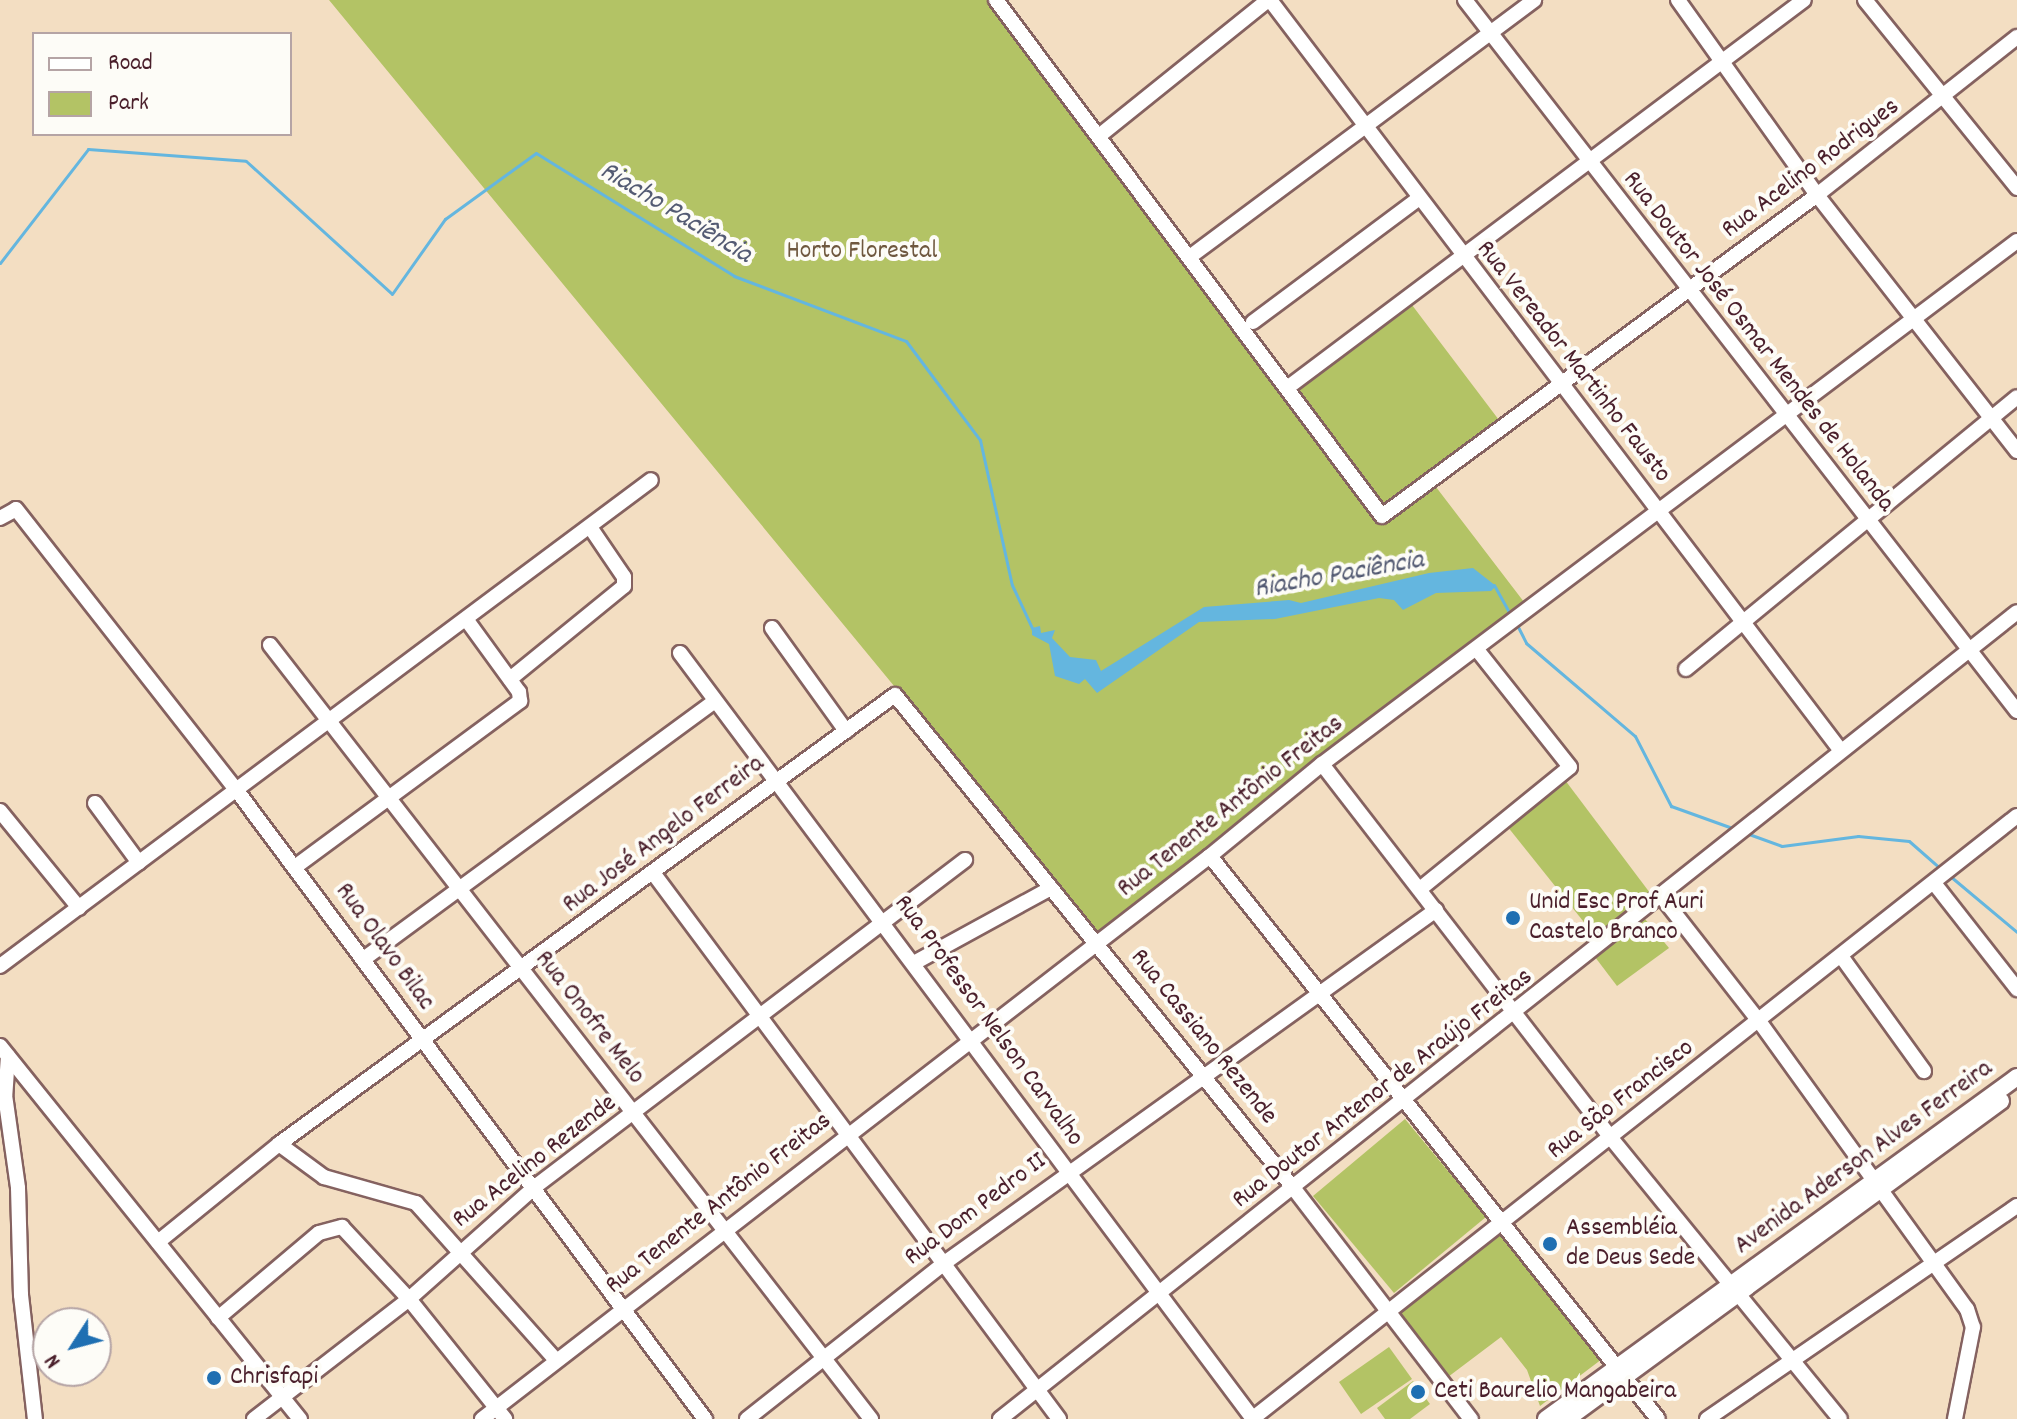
<!DOCTYPE html>
<meta charset="utf-8">
<style>
body{margin:0}
#map{position:relative;width:2017px;height:1419px;overflow:hidden;background:#f3dec2;font-family:Dekko,sans-serif}
div>[style]{position:absolute}
[style*='--x']{left:calc(var(--x)*1px);top:calc(var(--y)*1px);width:calc(var(--w)*1px);rotate:calc(var(--a)*1deg)}
.green>*{inset:0;background:#b3c365}
.water>*{inset:0;background:#64b6df}
.stream>*{height:3px;margin:-1.5px;padding:0 1.5px;transform-origin:1.5px;border-radius:1.5px;background:#64b6df}
.roads{filter:drop-shadow(2px 0 #856260) drop-shadow(-2px 0 #856260) drop-shadow(0 2px #856260) drop-shadow(0 -2px #856260)}
.minor>*{height:14px;margin:-7px;padding:0 7px;transform-origin:7px;border-radius:7px;background:#fff}
.major>*{height:16px;margin:-8px;padding:0 8px;transform-origin:8px;border-radius:8px;background:#fff}
.dots>*{width:22px;height:22px;translate:-50% -50%;box-sizing:border-box;border:4px solid #fdfcf7;border-radius:50%}
span{translate:-50% -50%;white-space:nowrap;text-align:center;line-height:1.15;-webkit-text-stroke:8px #fdfcf7;paint-order:stroke}
.street-label{font-size:26px;color:#4a1f2b}
.park-label{font-size:26px;color:#6f583f}
.poi-label{font-size:26px;color:#4a1f2b}
.left{translate:0 -50%;text-align:left}
.water-label{font-size:28px;color:#545b73;font-style:italic}
.legend{position:absolute;left:32px;top:32px;width:260px;height:104px;box-sizing:border-box;background:#fdfcf7;border:2px solid #b5a4a5;margin:0;padding:10px 14px;list-style:none;font-size:24px;color:#4a1f2b}
.legend li{display:flex;align-items:center;gap:16px;height:40px}
.legend b{width:40px;border:2px solid #b5a4a5}
.north{position:absolute;left:32px;top:1307px;width:80px;height:80px;box-sizing:border-box;background:#fdfcf7;border:2px solid #b5a4a5;border-radius:50%;rotate:234deg;font-size:22px;font-weight:700;line-height:32px;text-align:center;color:#4a1f2b}
.north::after{content:'';display:block;margin:auto;width:28px;height:36px;background:#1f6fb2;clip-path:polygon(50% 0,100% 100%,50% 72%,0 100%)}
</style>
<div id="map">
<div class="green">
<i style="clip-path:polygon(329px 0,987px 0,1288px 398px,1412px 305px,1505px 428px,1376px 517px,1381px 523px,1436px 487px,1524px 602px,1100px 936px)"></i>
<i style="clip-path:polygon(1565px 780px,1650px 893px,1595px 936px,1507px 826px)"></i>
<i style="clip-path:polygon(1645px 919px,1669px 948px,1617px 986px,1595px 957px)"></i>
<i style="clip-path:polygon(1405px 1119px,1486px 1217px,1394px 1293px,1313px 1196px)"></i>
<i style="clip-path:polygon(1500px 1225px,1602px 1359px,1540px 1406px,1527px 1370px,1501px 1337px,1444px 1380px,1390px 1309px)"></i>
<i style="clip-path:polygon(1389px 1347px,1412px 1379px,1361px 1414px,1339px 1382px)"></i>
<i style="clip-path:polygon(1413px 1381px,1430px 1404px,1410px 1419px,1385px 1419px,1377px 1408px)"></i>
</div>
<div class="water">
<i style="clip-path:polygon(1473px 568px,1496px 586px,1491px 591px,1436px 593px,1403px 610px,1394px 600px,1379px 598px,1275px 619px,1199px 622px,1097px 693px,1085px 679px,1079px 684px,1055px 676px,1049px 644px,1032px 635px,1032px 628px,1040px 626px,1041px 633px,1055px 630px,1052px 638px,1070px 657px,1096px 660px,1101px 671px,1204px 607px,1289px 600px,1301px 603px,1429px 573px)"></i>
</div>
<div class="stream">
<i style="--x:0;--y:263;--w:144;--a:-52.3"></i>
<i style="--x:88;--y:149;--w:158;--a:4.3"></i>
<i style="--x:246;--y:161;--w:197;--a:42.3"></i>
<i style="--x:392;--y:294;--w:92;--a:-54.8"></i>
<i style="--x:445;--y:219;--w:112;--a:-36"></i>
<i style="--x:536;--y:153;--w:233;--a:31.8"></i>
<i style="--x:734;--y:276;--w:184;--a:20.7"></i>
<i style="--x:906;--y:341;--w:124;--a:53.2"></i>
<i style="--x:980;--y:440;--w:148;--a:77.6"></i>
<i style="--x:1012;--y:585;--w:50;--a:65"></i>
<i style="--x:1494;--y:585;--w:37;--a:61"></i>
<i style="--x:1516;--y:623;--w:22;--a:63"></i>
<i style="--x:1526;--y:643;--w:143;--a:40.5"></i>
<i style="--x:1635;--y:736;--w:79;--a:62.8"></i>
<i style="--x:1671;--y:806;--w:68;--a:19.8"></i>
<i style="--x:1746;--y:833;--w:38;--a:20"></i>
<i style="--x:1782;--y:846;--w:77;--a:-7.5"></i>
<i style="--x:1858;--y:836;--w:51;--a:5.6"></i>
<i style="--x:1909;--y:841;--w:43;--a:41.2"></i>
<i style="--x:1950;--y:876;--w:87;--a:39.9"></i>
</div>
<div class="roads">
<div class="minor">
<i style="--x:996;--y:0;--w:644;--a:53.2"></i>
<i style="--x:1382;--y:516;--w:541;--a:-36.42"></i>
<i style="--x:1817;--y:195;--w:255;--a:-38.3"></i>
<i style="--x:1270;--y:0;--w:943;--a:52.75"></i>
<i style="--x:1465;--y:0;--w:900;--a:52.18"></i>
<i style="--x:1678;--y:0;--w:239;--a:54.5"></i>
<i style="--x:1817;--y:195;--w:325;--a:52"></i>
<i style="--x:1865;--y:0;--w:242;--a:51"></i>
<i style="--x:1099;--y:136;--w:217;--a:-38.8"></i>
<i style="--x:1191;--y:256;--w:428;--a:-36.7"></i>
<i style="--x:1253;--y:322;--w:206;--a:-36.7"></i>
<i style="--x:1287;--y:388;--w:646;--a:-36.89"></i>
<i style="--x:0;--y:518;--w:18;--a:-29"></i>
<i style="--x:16;--y:509;--w:355;--a:51.9"></i>
<i style="--x:235;--y:788;--w:787;--a:53.32"></i>
<i style="--x:772;--y:628;--w:127;--a:54.3"></i>
<i style="--x:270;--y:645;--w:980;--a:52.17"></i>
<i style="--x:680;--y:653;--w:957;--a:53.2"></i>
<i style="--x:1686;--y:669;--w:428;--a:-39.4"></i>
<i style="--x:510;--y:679;--w:147;--a:-39.2"></i>
<i style="--x:624;--y:586;--w:9;--a:-90"></i>
<i style="--x:624;--y:577;--w:60;--a:-124.2"></i>
<i style="--x:1322;--y:764;--w:473;--a:52.3"></i>
<i style="--x:1611;--y:1138;--w:362;--a:50.8"></i>
<i style="--x:95;--y:803;--w:74;--a:53.7"></i>
<i style="--x:0;--y:811;--w:125;--a:50.8"></i>
<i style="--x:1210;--y:856;--w:719;--a:51.49"></i>
<i style="--x:295;--y:867;--w:280;--a:-36.4"></i>
<i style="--x:520;--y:701;--w:9;--a:-96"></i>
<i style="--x:519;--y:692;--w:90;--a:-126"></i>
<i style="--x:654;--y:874;--w:679;--a:53.38"></i>
<i style="--x:1934;--y:883;--w:135;--a:51.9"></i>
<i style="--x:1420;--y:889;--w:193;--a:-39.1"></i>
<i style="--x:1570;--y:767;--w:148;--a:-128.4"></i>
<i style="--x:1662;--y:897;--w:157;--a:52"></i>
<i style="--x:1759;--y:1021;--w:355;--a:54.2"></i>
<i style="--x:1967;--y:1309;--w:19;--a:72"></i>
<i style="--x:1973;--y:1327;--w:94;--a:101.1"></i>
<i style="--x:1841;--y:956;--w:142;--a:54.2"></i>
<i style="--x:365;--y:958;--w:434;--a:-36.3"></i>
<i style="--x:914;--y:963;--w:156;--a:-28.7"></i>
<i style="--x:0;--y:966;--w:812;--a:-36.74"></i>
<i style="--x:0;--y:1046;--w:479;--a:51.2"></i>
<i style="--x:8;--y:1056;--w:39;--a:94"></i>
<i style="--x:5;--y:1095;--w:94;--a:82"></i>
<i style="--x:18;--y:1188;--w:107;--a:88.4"></i>
<i style="--x:21;--y:1295;--w:125;--a:83.6"></i>
<i style="--x:279;--y:1144;--w:56;--a:36.3"></i>
<i style="--x:324;--y:1177;--w:96;--a:15.8"></i>
<i style="--x:416;--y:1203;--w:210;--a:48.3"></i>
<i style="--x:158;--y:1242;--w:156;--a:-39"></i>
<i style="--x:279;--y:1144;--w:762;--a:-36.09"></i>
<i style="--x:895;--y:695;--w:636;--a:51.06"></i>
<i style="--x:1295;--y:1190;--w:289;--a:52.5"></i>
<i style="--x:218;--y:1318;--w:132;--a:-40.1"></i>
<i style="--x:319;--y:1233;--w:24;--a:-15"></i>
<i style="--x:342;--y:1227;--w:98;--a:47.1"></i>
<i style="--x:409;--y:1299;--w:154;--a:51.3"></i>
<i style="--x:254;--y:1419;--w:196;--a:-37.7"></i>
<i style="--x:409;--y:1299;--w:170;--a:-41.7"></i>
<i style="--x:536;--y:1186;--w:539;--a:-37.23"></i>
<i style="--x:482;--y:1419;--w:920;--a:-37.72"></i>
<i style="--x:1210;--y:856;--w:145;--a:-39.4"></i>
<i style="--x:1322;--y:764;--w:870;--a:-36.96"></i>
<i style="--x:747;--y:1419;--w:250;--a:-38.3"></i>
<i style="--x:943;--y:1264;--w:607;--a:-35.68"></i>
<i style="--x:1000;--y:1419;--w:1298;--a:-38.43"></i>
<i style="--x:1252;--y:1419;--w:974;--a:-38.25"></i>
<i style="--x:1707;--y:1419;--w:376;--a:-34.5"></i>
</div>
<div class="major">
<i style="--x:1546;--y:1419;--w:582;--a:-35.98"></i>
<i style="--x:1567;--y:1419;--w:538;--a:-36.23"></i>
</div>
</div>
<div class="dots">
<i style="left:1513px;top:918px;background:#1f6fb2"></i>
<i style="left:1550px;top:1244px;background:#1f6fb2"></i>
<i style="left:214px;top:1378px;background:#1f6fb2"></i>
<i style="left:1418px;top:1392px;background:#1f6fb2"></i>
</div>
<div class="street-label">
<span style="left:1811px;top:169px;rotate:-37deg">Rua Acelino Rodrigues</span>
<span style="left:1758px;top:342px;rotate:52deg">Rua Doutor José Osmar Mendes de Holanda</span>
<span style="left:1573px;top:362px;rotate:52deg">Rua Vereador Martinho Fausto</span>
<span style="left:1231px;top:807px;rotate:-38deg">Rua Tenente Antônio Freitas</span>
<span style="left:664px;top:835px;rotate:-37deg">Rua José Angelo Ferreira</span>
<span style="left:384px;top:947px;rotate:54deg">Rua Olavo Bilac</span>
<span style="left:589px;top:1018px;rotate:52deg">Rua Onofre Melo</span>
<span style="left:988px;top:1021px;rotate:54deg">Rua Professor Nelson Carvalho</span>
<span style="left:1203px;top:1037px;rotate:51deg">Rua Cassiano Rezende</span>
<span style="left:1383px;top:1089px;rotate:-38deg">Rua Doutor Antenor de Araújo Freitas</span>
<span style="left:1621px;top:1100px;rotate:-38deg">Rua São Francisco</span>
<span style="left:1864px;top:1158px;rotate:-36deg">Avenida Aderson Alves Ferreira</span>
<span style="left:535px;top:1162px;rotate:-38deg">Rua Acelino Rezende</span>
<span style="left:719px;top:1204px;rotate:-38deg">Rua Tenente Antônio Freitas</span>
<span style="left:976px;top:1210px;rotate:-37deg">Rua Dom Pedro II</span>
</div>
<div class="park-label">
<span style="left:862px;top:252px">Horto Florestal</span>
</div>
<div class="poi-label">
<span class="left" style="left:1529px;top:918px">Unid Esc Prof Auri<br>Castelo Branco</span>
<span class="left" style="left:1566px;top:1244px">Assembléia<br>de Deus Sede</span>
<span class="left" style="left:230px;top:1378px">Chrisfapi</span>
<span class="left" style="left:1434px;top:1392px">Ceti Baurelio Mangabeira</span>
</div>
<div class="water-label">
<span style="left:675px;top:214px;rotate:31deg">Riacho Paciência</span>
<span style="left:1339px;top:576px;rotate:-10deg">Riacho Paciência</span>
</div>
<ul class="legend">
<li><b style="height:10px;background:#fff"></b>Road</li>
<li><b style="height:22px;background:#b3c365"></b>Park</li>
</ul>
<div class="north">N</div>
</div>
